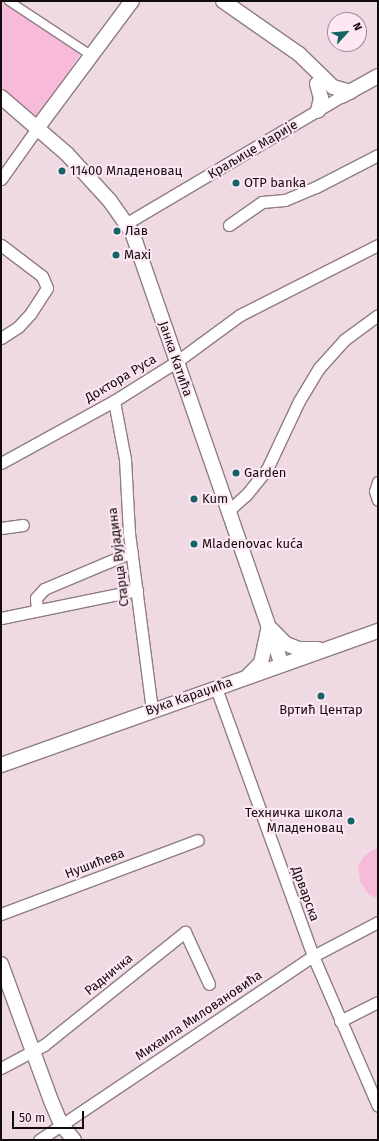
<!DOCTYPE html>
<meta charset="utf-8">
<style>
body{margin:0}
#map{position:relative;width:379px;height:1141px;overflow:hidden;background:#efdae4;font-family:"Fira Sans",sans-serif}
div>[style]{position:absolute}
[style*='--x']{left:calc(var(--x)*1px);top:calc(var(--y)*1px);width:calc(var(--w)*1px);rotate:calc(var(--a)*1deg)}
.green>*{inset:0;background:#f7bad9}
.roads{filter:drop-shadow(1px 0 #8f7c85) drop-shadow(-1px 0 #8f7c85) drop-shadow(0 1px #8f7c85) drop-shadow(0 -1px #8f7c85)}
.pedestrian>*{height:8px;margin:-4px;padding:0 4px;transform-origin:4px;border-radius:4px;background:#fff}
.minor>*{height:11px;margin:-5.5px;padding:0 5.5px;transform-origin:5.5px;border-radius:5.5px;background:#fff}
.tertiary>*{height:14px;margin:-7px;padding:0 7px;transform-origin:7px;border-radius:7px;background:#fff}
.dots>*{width:11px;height:11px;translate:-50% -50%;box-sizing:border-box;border:2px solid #fde7f2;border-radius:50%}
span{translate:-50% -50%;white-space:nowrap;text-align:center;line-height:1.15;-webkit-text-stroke:4px #fde7f2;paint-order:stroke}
.street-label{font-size:13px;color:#130c0f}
.poi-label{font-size:13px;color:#130c0f}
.left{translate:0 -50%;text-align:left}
.right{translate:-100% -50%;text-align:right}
.frame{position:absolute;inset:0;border:2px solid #130c0f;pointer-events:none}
.north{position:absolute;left:327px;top:12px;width:40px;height:40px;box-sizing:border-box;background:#fde7f2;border:1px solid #9f8f97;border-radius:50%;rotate:63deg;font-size:11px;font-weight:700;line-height:16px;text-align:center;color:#130c0f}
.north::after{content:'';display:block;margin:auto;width:14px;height:18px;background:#146465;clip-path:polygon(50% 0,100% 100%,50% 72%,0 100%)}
.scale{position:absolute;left:12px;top:1111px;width:72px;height:18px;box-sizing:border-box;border:2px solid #130c0f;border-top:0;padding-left:5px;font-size:12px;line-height:14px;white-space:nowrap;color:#130c0f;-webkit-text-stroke:3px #fde7f2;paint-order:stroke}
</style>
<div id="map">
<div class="green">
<i style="clip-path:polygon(1px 1px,6px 1px,81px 53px,37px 117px,1px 88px)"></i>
<i style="clip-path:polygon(378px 847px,378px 899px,368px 894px,360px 881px,358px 867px,364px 856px)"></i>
</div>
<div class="roads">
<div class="pedestrian">
<i style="--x:9;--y:1;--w:100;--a:33.5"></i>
</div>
<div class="minor">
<i style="--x:1;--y:179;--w:64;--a:-54.6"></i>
<i style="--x:127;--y:223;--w:250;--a:-30.6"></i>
<i style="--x:229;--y:225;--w:40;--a:-34.9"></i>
<i style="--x:262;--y:202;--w:23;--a:-5"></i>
<i style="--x:285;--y:200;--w:34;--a:-23"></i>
<i style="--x:316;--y:187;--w:70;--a:-27.3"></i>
<i style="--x:1;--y:245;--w:51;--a:37.1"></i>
<i style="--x:42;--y:276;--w:13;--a:67"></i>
<i style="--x:47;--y:288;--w:30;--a:123"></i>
<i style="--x:31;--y:313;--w:19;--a:133"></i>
<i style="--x:18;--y:327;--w:20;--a:147"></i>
<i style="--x:114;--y:401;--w:59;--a:79.3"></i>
<i style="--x:125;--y:459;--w:74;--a:86.9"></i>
<i style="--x:129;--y:533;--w:178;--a:82.6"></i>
<i style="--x:1;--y:463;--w:129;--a:-28.8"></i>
<i style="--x:114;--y:401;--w:73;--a:-32.2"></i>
<i style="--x:176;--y:362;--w:79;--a:-36.3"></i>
<i style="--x:240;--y:315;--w:155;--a:-26.9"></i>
<i style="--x:378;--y:482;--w:9;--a:108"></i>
<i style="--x:375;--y:491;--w:9;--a:72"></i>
<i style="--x:228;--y:511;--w:24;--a:-42"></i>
<i style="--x:246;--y:495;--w:33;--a:-51"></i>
<i style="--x:267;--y:469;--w:75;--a:-64.8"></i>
<i style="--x:299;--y:401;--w:39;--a:-59"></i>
<i style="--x:319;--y:368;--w:38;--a:-48"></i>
<i style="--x:344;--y:340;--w:42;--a:-36.3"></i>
<i style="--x:1;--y:528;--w:22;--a:-8"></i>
<i style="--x:37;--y:610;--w:12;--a:-95"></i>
<i style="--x:36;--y:598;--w:12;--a:-48"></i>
<i style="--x:44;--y:589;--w:95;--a:-22.8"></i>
<i style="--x:1;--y:618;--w:139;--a:-11.6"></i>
<i style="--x:216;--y:688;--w:285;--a:70.1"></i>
<i style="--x:313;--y:956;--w:163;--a:66.6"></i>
<i style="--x:1;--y:914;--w:210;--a:-20.6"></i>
<i style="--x:340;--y:1021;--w:42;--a:-26.6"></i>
<i style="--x:1;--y:1068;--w:49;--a:-28.1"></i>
<i style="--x:44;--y:1045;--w:181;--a:-38.7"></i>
<i style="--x:185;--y:932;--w:57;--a:65.2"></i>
<i style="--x:39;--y:1140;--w:330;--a:-33.9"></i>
<i style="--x:313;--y:956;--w:73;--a:-27.6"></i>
</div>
<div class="tertiary">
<i style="--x:223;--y:1;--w:93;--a:34.9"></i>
<i style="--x:299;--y:54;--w:47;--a:44.1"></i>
<i style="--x:333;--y:87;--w:18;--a:16"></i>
<i style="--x:317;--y:84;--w:15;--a:74"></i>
<i style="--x:321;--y:98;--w:13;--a:103"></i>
<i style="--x:342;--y:96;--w:41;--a:-29.1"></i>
<i style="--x:1;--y:97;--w:87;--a:40.8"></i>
<i style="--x:67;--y:154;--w:64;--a:47.5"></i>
<i style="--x:110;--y:201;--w:38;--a:55"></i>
<i style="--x:132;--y:232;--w:458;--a:70.9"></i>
<i style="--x:38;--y:127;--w:157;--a:-53.3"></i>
<i style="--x:271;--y:629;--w:21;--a:45"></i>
<i style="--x:286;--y:644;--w:14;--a:21"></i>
<i style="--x:299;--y:649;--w:19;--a:0"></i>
<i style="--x:248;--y:676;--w:18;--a:-45"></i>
<i style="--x:261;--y:663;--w:35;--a:-78"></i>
<i style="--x:1;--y:765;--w:400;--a:-19.6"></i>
<i style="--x:1;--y:964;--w:148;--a:69.9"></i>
<i style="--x:52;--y:1103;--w:23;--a:67"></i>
<i style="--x:61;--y:1124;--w:21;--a:51"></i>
</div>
</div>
<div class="dots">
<i style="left:62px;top:171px;background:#146465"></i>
<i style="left:236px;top:183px;background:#146465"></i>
<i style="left:117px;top:231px;background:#146465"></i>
<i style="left:116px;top:255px;background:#146465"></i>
<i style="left:236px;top:473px;background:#146465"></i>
<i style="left:194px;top:499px;background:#146465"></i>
<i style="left:194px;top:544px;background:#146465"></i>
<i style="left:321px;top:696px;background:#146465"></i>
<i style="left:351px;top:821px;background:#146465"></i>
</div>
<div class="street-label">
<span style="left:253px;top:150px;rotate:-31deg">Краљице Марије</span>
<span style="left:175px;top:359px;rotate:71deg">Јанка Катића</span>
<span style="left:121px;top:379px;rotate:-31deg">Доктора Руса</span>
<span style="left:119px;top:557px;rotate:-97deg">Старца Вујадина</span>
<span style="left:189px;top:697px;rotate:-19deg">Вука Караџића</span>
<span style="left:95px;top:864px;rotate:-21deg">Нушићева</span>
<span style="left:305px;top:894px;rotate:70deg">Дрварска</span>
<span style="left:109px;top:975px;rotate:-39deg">Радничка</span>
<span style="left:199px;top:1016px;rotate:-34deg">Михаила Миловановића</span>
</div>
<div class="poi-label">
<span class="left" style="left:70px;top:171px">11400 Младеновац</span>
<span class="left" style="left:244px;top:183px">OTP banka</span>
<span class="left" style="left:125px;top:231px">Лав</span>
<span class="left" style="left:124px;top:255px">Maxi</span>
<span class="left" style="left:244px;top:473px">Garden</span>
<span class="left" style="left:202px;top:499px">Kum</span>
<span class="left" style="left:202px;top:544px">Mladenovac kuća</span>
<span style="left:321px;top:710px">Вртић Центар</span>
<span class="right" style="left:343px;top:821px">Техничка школа<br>Младеновац</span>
</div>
<div class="frame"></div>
<div class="north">N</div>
<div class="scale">50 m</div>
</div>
